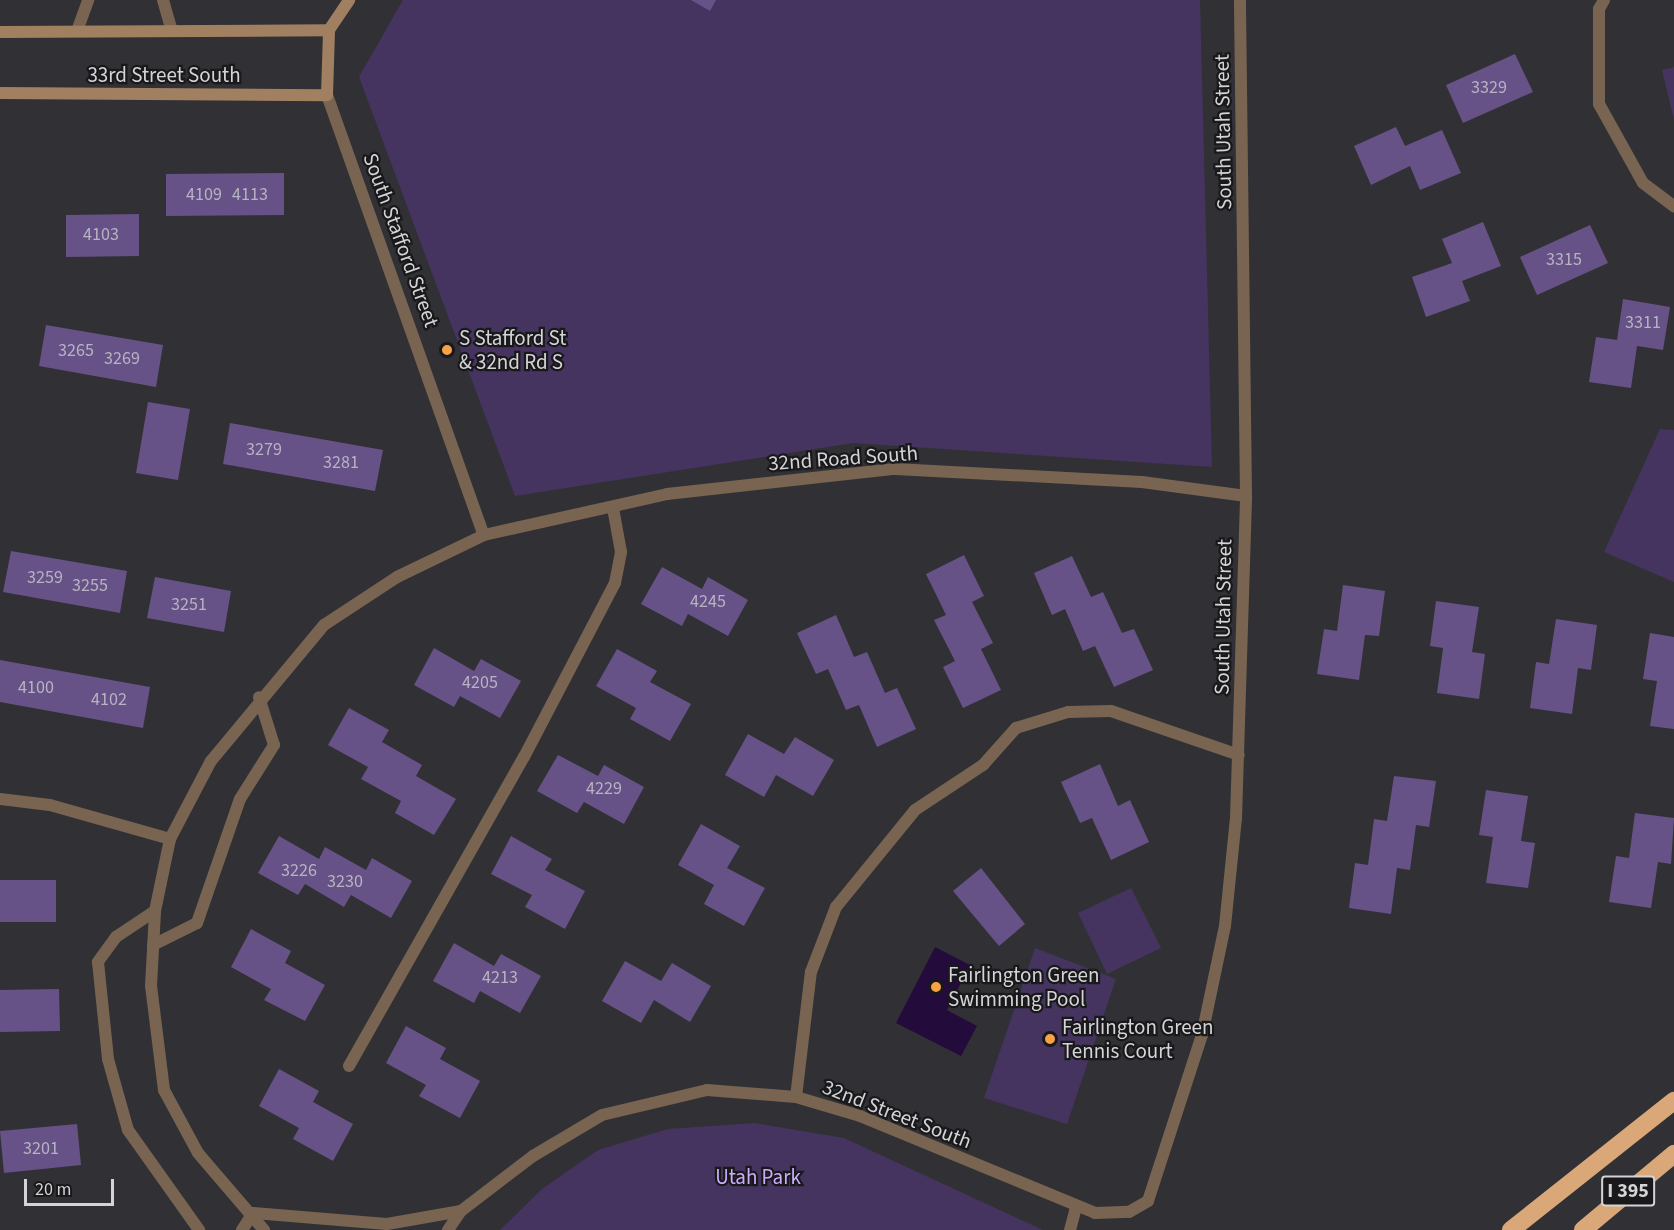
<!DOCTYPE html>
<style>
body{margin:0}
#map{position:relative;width:1674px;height:1230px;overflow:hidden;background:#313034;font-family:"Source Sans 3",sans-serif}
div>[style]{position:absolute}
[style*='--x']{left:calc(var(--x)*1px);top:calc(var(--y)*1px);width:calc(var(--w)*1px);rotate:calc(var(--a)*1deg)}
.green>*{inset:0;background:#45345f}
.water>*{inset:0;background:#230c3c}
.building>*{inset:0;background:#665287}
.lane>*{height:12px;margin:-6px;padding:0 6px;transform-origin:6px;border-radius:6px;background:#786451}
.street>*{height:12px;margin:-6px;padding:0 6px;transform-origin:6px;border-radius:6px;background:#786451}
.secondary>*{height:12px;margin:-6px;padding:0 6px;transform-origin:6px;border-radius:6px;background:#a08061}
.highway>*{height:18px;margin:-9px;padding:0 9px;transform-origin:9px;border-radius:9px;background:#daa878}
.dots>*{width:16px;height:16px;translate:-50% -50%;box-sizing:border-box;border:3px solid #19181a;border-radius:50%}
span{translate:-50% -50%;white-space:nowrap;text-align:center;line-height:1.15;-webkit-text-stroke:4.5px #19181a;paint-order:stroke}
.number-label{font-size:18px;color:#b8b3c2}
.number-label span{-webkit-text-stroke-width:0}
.shield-label span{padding:2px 4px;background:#19181a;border:2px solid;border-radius:4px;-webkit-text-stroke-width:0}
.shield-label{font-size:20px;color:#d4d3d6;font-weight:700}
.street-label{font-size:21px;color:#d4d3d6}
.poi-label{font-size:21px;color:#d4d3d6}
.left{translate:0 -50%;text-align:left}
.park-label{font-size:21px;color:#cbacfd}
.scale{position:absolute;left:24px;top:1179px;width:90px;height:27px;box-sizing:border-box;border:3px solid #d4d3d6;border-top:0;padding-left:8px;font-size:18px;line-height:21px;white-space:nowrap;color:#d4d3d6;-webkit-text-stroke:4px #19181a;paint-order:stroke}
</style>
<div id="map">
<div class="green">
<i style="clip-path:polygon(403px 0,1200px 0,1212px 467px,853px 443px,515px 496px,359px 77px)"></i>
<i style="clip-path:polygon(1674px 67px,1674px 120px,1662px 70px)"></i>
<i style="clip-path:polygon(1660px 429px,1674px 430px,1674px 582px,1604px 552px)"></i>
<i style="clip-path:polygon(1131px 888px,1161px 948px,1107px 974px,1078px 913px)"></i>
<i style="clip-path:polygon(1035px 948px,1116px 979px,1067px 1124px,984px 1098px)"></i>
<i style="clip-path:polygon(755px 1123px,844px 1138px,1043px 1230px,500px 1230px,542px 1189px,598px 1150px,668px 1129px)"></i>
</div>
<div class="water">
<i style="clip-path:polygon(935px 947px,970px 965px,947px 1010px,977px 1026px,961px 1056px,896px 1023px)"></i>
</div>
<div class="building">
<i style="clip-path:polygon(691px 0,716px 0,710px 11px)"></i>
<i style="clip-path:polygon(1515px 54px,1533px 92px,1463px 123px,1446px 85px)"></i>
<i style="clip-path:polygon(1396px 127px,1405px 146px,1442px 130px,1461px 173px,1420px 190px,1410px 166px,1371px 185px,1354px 146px)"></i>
<i style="clip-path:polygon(284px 173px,284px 215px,166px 216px,166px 174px)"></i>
<i style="clip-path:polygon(139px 214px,139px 256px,66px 257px,66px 215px)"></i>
<i style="clip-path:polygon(1483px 222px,1501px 266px,1462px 281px,1470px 301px,1426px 317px,1412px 277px,1452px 263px,1442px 239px)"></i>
<i style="clip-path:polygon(1590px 225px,1608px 263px,1537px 295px,1520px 257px)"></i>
<i style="clip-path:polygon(1623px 299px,1670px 307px,1663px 350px,1637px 346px,1631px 388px,1589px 382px,1596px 337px,1617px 340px)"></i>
<i style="clip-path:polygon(46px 325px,163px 345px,156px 387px,39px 366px)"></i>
<i style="clip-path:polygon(148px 402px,190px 409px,178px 480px,136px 473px)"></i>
<i style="clip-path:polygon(230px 423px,383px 450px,375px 491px,223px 464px)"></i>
<i style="clip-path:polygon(11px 551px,127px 571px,120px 613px,3px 592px)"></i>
<i style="clip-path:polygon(964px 555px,984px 596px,972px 602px,993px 643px,981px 649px,1001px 690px,963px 708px,943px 667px,955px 661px,934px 620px,946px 615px,926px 574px)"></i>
<i style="clip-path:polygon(1072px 556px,1091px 597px,1103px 592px,1122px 633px,1134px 629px,1153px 670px,1114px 687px,1095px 646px,1083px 651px,1065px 609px,1052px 615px,1034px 573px)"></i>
<i style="clip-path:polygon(662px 567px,702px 589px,708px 577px,748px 600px,728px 636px,688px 614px,682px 626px,641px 604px)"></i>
<i style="clip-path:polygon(155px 577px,231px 591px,224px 632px,147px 618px)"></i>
<i style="clip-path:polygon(1343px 585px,1385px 591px,1379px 636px,1365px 635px,1359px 680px,1317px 674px,1324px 629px,1337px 631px)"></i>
<i style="clip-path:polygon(1436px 601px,1479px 607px,1472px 652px,1485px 654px,1479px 699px,1437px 693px,1443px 648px,1430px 646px)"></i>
<i style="clip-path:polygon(836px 615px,854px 657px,867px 652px,885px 693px,897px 688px,916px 729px,877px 747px,859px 705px,846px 710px,828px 669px,816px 674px,797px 633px)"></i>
<i style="clip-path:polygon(1556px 619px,1597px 625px,1591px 670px,1578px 668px,1572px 714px,1530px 708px,1536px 662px,1549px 664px)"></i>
<i style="clip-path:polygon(1650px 633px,1674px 637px,1674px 729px,1650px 726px,1657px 681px,1643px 679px)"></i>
<i style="clip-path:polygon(434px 648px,474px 671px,481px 659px,521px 681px,500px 718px,460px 696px,454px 707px,414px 685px)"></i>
<i style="clip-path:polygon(617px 649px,657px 671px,650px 682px,691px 704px,670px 741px,630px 719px,636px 708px,596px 686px)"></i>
<i style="clip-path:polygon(0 660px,150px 687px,143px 728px,0 702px)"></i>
<i style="clip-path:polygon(349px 708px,389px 730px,382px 742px,422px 765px,416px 776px,456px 799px,434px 835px,395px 813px,401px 801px,361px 779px,368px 767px,328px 745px)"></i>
<i style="clip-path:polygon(748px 734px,784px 754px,795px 737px,834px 760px,813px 796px,776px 775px,764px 797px,725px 775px)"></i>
<i style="clip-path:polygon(558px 755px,598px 776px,604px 765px,644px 787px,624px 824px,584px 802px,577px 813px,537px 791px)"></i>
<i style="clip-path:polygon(1100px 764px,1118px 806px,1130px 800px,1149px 842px,1111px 860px,1092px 818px,1080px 823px,1061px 782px)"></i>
<i style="clip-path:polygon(1394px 776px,1436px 781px,1429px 827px,1416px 825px,1410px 870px,1397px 868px,1391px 914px,1349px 908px,1355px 863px,1368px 865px,1374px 819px,1387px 821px)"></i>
<i style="clip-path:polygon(1486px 790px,1528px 796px,1521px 841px,1535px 843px,1528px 888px,1486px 883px,1493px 837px,1479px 835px)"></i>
<i style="clip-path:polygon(1635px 813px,1674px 818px,1671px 864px,1658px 862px,1651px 908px,1609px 902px,1616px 856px,1629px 858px)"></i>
<i style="clip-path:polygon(701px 824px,740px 846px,727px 868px,765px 888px,744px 926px,704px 904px,714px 885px,678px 865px)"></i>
<i style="clip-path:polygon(279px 836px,319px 859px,325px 847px,366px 870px,372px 858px,412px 881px,391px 918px,351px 895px,344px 907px,305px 884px,298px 895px,258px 873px)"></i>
<i style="clip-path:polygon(511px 836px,552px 859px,545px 870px,585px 891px,565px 929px,525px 907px,532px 895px,491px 874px)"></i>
<i style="clip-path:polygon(981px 868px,1025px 924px,999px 946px,953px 891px)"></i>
<i style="clip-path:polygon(0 880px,56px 880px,56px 922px,0 922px)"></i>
<i style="clip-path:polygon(251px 929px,291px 951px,285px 963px,325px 985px,305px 1021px,264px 1000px,271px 989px,231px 967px)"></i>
<i style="clip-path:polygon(454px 943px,494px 966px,501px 954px,541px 976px,520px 1013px,480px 991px,474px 1003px,433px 981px)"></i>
<i style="clip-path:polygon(625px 961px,661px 981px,672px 963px,711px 986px,690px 1022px,654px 1000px,641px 1023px,602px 1001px)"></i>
<i style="clip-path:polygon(59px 989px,60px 1031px,0 1032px,0 990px)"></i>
<i style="clip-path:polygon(406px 1026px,446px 1048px,440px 1059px,480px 1081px,460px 1118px,419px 1096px,426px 1085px,386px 1063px)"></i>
<i style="clip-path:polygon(279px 1069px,319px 1091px,313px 1102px,353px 1124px,333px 1161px,293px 1139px,299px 1128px,259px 1106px)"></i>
<i style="clip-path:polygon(77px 1124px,81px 1165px,4px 1173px,0 1131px)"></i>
</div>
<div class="lane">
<i style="--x:163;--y:0;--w:32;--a:74"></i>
<i style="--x:77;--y:31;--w:33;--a:-70"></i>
<i style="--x:155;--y:911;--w:47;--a:146.3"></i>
<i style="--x:116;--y:937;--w:31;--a:126"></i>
<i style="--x:98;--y:962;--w:98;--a:84.1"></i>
<i style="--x:108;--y:1059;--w:74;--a:74.3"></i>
<i style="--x:128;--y:1130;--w:123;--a:54.6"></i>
<i style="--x:153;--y:945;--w:49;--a:-26.6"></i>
<i style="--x:197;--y:923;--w:131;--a:-70.9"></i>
<i style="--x:240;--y:799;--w:64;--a:-57.8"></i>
<i style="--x:274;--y:745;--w:50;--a:-107.4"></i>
<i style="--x:242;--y:1230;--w:20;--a:-57"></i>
<i style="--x:1070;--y:1230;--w:24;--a:-75"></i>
</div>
<div class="street">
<i style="--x:1604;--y:0;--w:10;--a:119"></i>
<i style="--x:1599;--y:9;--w:95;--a:90"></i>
<i style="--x:1599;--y:104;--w:90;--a:60.9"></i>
<i style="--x:1643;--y:183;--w:39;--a:37"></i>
<i style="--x:327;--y:95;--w:467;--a:70.4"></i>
<i style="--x:0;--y:799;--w:50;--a:6.8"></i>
<i style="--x:50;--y:805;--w:125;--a:15.8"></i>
<i style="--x:349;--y:1066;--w:355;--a:-60.5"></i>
<i style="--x:524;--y:757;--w:196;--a:-62.4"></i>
<i style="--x:615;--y:583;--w:32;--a:-79"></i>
<i style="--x:621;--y:552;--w:45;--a:-100.3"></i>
<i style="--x:796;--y:1097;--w:126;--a:-83.2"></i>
<i style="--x:811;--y:972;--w:70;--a:-69"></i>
<i style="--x:836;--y:907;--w:125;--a:-50.8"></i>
<i style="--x:915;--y:810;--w:82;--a:-33.5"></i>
<i style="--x:983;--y:765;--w:50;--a:-48.3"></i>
<i style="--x:1016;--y:728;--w:54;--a:-17.1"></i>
<i style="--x:1068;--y:712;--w:43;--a:-1.3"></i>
<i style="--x:1111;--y:711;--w:135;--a:19"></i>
<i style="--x:253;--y:1213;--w:134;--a:4.7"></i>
<i style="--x:387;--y:1224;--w:75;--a:-10"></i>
<i style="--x:264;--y:1230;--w:101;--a:-130.6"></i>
<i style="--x:198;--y:1153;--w:72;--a:-118.4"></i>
<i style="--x:164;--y:1090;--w:105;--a:-97.1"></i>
<i style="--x:151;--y:986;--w:75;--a:-86.9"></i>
<i style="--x:155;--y:911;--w:74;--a:-78.2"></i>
<i style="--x:170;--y:839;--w:88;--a:-62.3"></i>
<i style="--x:211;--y:761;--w:177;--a:-50.3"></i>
<i style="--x:324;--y:625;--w:87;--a:-33.3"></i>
<i style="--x:397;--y:577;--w:97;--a:-25.8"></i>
<i style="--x:484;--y:535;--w:188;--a:-12.6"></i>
<i style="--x:667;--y:494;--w:229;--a:-6.3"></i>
<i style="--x:895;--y:469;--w:247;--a:3"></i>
<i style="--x:1142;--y:482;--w:105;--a:7.7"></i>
<i style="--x:448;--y:1230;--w:23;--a:-56"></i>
<i style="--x:461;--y:1211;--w:91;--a:-37.4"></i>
<i style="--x:533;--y:1156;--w:80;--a:-30.7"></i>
<i style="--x:602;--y:1115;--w:108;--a:-13.4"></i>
<i style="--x:707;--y:1090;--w:89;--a:4.5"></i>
<i style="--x:796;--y:1097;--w:67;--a:16.5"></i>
<i style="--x:860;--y:1116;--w:254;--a:22.4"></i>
<i style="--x:1095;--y:1213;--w:34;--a:-2"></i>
<i style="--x:1129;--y:1212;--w:22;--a:-30"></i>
<i style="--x:1148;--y:1201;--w:175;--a:-72"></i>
<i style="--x:1202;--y:1035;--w:111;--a:-78.1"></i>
<i style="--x:1225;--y:926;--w:109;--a:-84.2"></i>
<i style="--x:1236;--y:818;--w:322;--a:-88.2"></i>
<i style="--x:1246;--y:496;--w:496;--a:-90.7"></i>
</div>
<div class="secondary">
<i style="--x:0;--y:32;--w:329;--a:-0.3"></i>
<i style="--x:0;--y:93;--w:327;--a:0.4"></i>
<i style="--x:327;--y:95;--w:65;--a:-88.2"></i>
<i style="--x:329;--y:30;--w:36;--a:-56"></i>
</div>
<div class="highway">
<i style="--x:1511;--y:1230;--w:208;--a:-38.4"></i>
<i style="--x:1583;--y:1230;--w:119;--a:-39.9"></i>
</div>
<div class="dots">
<i style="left:447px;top:350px;background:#f6a246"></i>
<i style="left:936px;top:987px;background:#f6a246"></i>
<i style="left:1050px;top:1039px;background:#f6a246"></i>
</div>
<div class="number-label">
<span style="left:1489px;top:88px">3329</span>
<span style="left:204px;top:195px">4109</span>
<span style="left:250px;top:195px">4113</span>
<span style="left:101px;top:235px">4103</span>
<span style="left:1564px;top:260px">3315</span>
<span style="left:1643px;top:323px">3311</span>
<span style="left:76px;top:351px">3265</span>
<span style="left:122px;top:359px">3269</span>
<span style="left:264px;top:450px">3279</span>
<span style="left:341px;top:463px">3281</span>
<span style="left:45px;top:578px">3259</span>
<span style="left:90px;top:586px">3255</span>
<span style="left:708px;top:602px">4245</span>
<span style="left:189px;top:605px">3251</span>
<span style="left:480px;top:683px">4205</span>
<span style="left:36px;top:688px">4100</span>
<span style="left:109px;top:700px">4102</span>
<span style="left:604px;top:789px">4229</span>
<span style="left:299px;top:871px">3226</span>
<span style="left:345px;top:882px">3230</span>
<span style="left:500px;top:978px">4213</span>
<span style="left:41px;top:1149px">3201</span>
</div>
<div class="shield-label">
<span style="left:1628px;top:1191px">I 395</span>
</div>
<div class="street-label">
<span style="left:164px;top:75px">33rd Street South</span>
<span style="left:1223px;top:132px;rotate:-91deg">South Utah Street</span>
<span style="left:401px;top:240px;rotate:70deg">South Stafford Street</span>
<span style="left:843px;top:458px;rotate:-4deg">32nd Road South</span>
<span style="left:1223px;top:617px;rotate:-89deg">South Utah Street</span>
<span style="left:897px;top:1114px;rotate:21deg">32nd Street South</span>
</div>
<div class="poi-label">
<span class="left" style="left:459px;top:350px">S Stafford St<br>&amp; 32nd Rd S</span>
<span class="left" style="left:948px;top:987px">Fairlington Green<br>Swimming Pool</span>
<span class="left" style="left:1062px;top:1039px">Fairlington Green<br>Tennis Court</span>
</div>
<div class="park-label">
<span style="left:758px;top:1177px">Utah Park</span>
</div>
<div class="scale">20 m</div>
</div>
